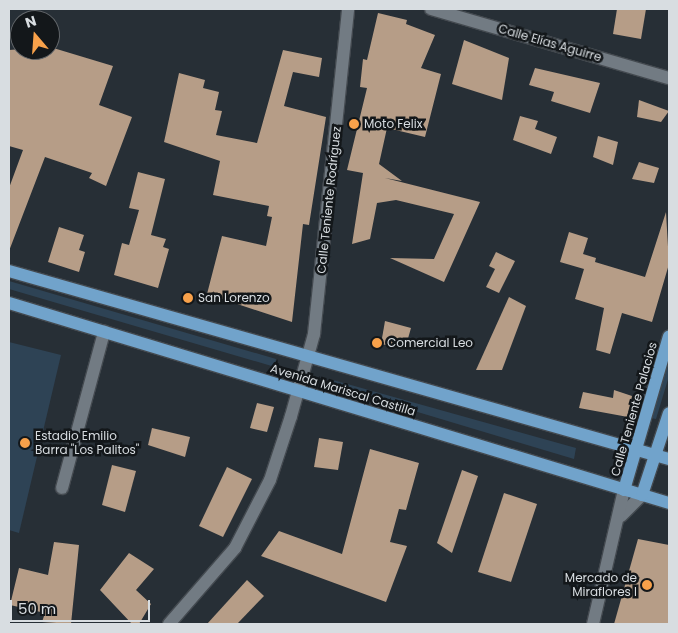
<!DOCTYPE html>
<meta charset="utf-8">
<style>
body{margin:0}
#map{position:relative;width:678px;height:633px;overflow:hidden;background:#272f36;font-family:Poppins,sans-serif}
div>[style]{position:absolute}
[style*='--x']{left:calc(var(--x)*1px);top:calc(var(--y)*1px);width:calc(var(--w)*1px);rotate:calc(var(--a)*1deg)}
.green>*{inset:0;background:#2e4355}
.building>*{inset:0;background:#b69d87}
.roads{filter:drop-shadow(1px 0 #444a50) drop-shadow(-1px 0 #444a50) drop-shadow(0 1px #444a50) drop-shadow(0 -1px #444a50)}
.minor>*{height:12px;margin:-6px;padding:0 6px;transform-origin:6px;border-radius:6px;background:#727b83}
.major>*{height:12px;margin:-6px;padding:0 6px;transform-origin:6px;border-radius:6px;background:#71a3cb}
.dots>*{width:14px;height:14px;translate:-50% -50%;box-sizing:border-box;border:2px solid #13171a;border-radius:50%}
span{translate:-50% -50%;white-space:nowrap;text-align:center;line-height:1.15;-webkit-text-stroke:5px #13171a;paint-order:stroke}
.street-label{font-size:12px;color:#d8dde1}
.poi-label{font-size:12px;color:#d8dde1}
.left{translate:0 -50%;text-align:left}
.right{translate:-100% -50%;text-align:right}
.frame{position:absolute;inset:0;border:10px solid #d8dde1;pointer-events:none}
.north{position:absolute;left:10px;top:10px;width:50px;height:50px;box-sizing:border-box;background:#13171a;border:1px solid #62666a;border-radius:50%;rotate:342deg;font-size:14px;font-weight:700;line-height:20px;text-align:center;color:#d8dde1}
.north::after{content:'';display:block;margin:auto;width:18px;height:22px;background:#f8a14a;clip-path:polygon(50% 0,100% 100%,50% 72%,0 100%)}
.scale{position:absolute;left:10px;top:600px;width:140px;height:22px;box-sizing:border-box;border:2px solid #d8dde1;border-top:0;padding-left:6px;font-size:15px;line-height:18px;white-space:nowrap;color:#d8dde1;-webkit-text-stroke:4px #13171a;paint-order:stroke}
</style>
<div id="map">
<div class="green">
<i style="clip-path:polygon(9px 281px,276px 359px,275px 367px,9px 289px)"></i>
<i style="clip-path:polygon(9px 342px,61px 355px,19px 533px,9px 530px)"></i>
<i style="clip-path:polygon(669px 358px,669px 376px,656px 419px,651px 418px)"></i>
<i style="clip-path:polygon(333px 380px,576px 448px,574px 459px,331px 386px)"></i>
</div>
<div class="building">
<i style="clip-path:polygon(617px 9px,646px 9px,641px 39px,613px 34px)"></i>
<i style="clip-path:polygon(378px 13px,407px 20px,406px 24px,435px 35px,421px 68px,441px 74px,425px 137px,387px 128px,379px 164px,402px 181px,385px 178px,480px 202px,444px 282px,390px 258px,434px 259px,454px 214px,396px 200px,377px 203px,370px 239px,352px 244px,363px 173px,347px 170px,367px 88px,360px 87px,363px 59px,367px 60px)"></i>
<i style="clip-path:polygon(464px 40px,509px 58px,502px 100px,452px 84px)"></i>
<i style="clip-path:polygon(50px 47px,113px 66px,99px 105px,132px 117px,106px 186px,89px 178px,92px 173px,45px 157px,9px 251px,9px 188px,23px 150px,9px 146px,9px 50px)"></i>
<i style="clip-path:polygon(283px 50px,322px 58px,319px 77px,293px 72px,284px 106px,326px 117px,309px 225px,303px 224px,292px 322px,207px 294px,222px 236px,266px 246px,272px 217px,267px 216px,269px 206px,213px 195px,220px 161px,164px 142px,179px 73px,205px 80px,203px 88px,219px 92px,215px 110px,222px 111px,216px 135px,257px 143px)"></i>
<i style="clip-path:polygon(535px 68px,600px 83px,590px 113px,551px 101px,554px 92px,529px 85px)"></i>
<i style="clip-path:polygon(639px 100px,669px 111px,661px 122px,637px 117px)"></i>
<i style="clip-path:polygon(520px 116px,538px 121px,535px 129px,557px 137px,551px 154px,513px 140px)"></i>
<i style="clip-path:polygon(598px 136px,618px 142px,613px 165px,593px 157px)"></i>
<i style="clip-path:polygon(639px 162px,659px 168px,654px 183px,632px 179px)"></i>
<i style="clip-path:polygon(138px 172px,165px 179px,151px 235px,166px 239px,163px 247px,169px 249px,158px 288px,114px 275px,122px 243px,129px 245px,139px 210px,129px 208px)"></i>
<i style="clip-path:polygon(666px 212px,669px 264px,652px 322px,622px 313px,610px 354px,596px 350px,604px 308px,575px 299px,584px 269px,560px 262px,569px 232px,588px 238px,583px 254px,596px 258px,595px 262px,645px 277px)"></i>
<i style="clip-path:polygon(59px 227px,84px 235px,79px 250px,85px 252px,79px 272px,48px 262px)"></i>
<i style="clip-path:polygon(496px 252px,515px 261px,499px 293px,486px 287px,495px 269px,489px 266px)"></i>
<i style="clip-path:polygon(509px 297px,526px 306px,502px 370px,476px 370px)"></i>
<i style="clip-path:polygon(385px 321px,411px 328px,405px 349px,381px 344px)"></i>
<i style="clip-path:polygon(614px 390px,632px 396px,628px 417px,579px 408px,583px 392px,613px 398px)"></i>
<i style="clip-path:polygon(257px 403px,274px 407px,267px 432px,250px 428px)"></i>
<i style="clip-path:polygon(152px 428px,190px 437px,185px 457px,148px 445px)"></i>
<i style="clip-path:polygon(319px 438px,343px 442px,338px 470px,314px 467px)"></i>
<i style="clip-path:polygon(370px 449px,419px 463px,406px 510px,399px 509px,390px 542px,407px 546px,386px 602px,261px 556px,279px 531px,342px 554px)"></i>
<i style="clip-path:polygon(112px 465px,136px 471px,125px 512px,102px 505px)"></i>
<i style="clip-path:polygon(227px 467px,252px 479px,223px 537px,199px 526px)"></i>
<i style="clip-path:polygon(462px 470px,478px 476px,452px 553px,437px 543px)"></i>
<i style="clip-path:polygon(504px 493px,537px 504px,511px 582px,478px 572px)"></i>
<i style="clip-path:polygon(638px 539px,669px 545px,669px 624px,614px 624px)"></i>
<i style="clip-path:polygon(54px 542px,79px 545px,71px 624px,42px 622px,45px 613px,10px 605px,19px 568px,48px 575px)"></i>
<i style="clip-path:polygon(129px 553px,154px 569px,136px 590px,151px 604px,139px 624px,132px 624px,100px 590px)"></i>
<i style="clip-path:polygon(247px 580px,264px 596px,237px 624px,207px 624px)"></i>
</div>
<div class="roads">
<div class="minor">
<i style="--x:431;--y:9;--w:248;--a:16.2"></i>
<i style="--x:62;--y:488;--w:162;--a:-74.9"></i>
<i style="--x:621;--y:516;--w:30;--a:-45"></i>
<i style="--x:169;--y:624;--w:101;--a:-49"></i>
<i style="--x:235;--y:548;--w:76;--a:-62.8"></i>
<i style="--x:270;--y:480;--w:67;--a:-71.8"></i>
<i style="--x:291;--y:416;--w:85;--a:-74.3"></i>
<i style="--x:314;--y:334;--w:327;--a:-84"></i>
<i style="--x:593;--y:624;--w:138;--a:-77"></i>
</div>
<div class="major">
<i style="--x:9;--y:271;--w:686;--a:15.9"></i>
<i style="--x:9;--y:303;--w:690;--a:16.86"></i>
<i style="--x:624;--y:490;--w:160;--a:-73.7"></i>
<i style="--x:642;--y:495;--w:86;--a:-71.8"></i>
</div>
</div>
<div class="dots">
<i style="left:354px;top:124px;background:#f8a14a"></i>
<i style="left:188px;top:298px;background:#f8a14a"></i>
<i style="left:377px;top:343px;background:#f8a14a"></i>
<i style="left:25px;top:443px;background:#f8a14a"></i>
<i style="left:647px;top:585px;background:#f8a14a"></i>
</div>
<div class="street-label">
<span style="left:550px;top:43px;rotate:16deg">Calle Elías Aguirre</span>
<span style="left:329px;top:200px;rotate:-84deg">Calle Teniente Rodríguez</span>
<span style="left:343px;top:390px;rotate:17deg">Avenida Mariscal Castilla</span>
<span style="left:634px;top:409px;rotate:-74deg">Calle Teniente Palacios</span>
</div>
<div class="poi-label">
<span class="left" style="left:364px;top:124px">Moto Felix</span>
<span class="left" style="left:198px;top:298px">San Lorenzo</span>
<span class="left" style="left:387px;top:343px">Comercial Leo</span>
<span class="left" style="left:35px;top:443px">Estadio Emilio<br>Barra "Los Palitos"</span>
<span class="right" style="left:637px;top:585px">Mercado de<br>Miraflores I</span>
</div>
<div class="frame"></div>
<div class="north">N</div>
<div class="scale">50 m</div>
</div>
